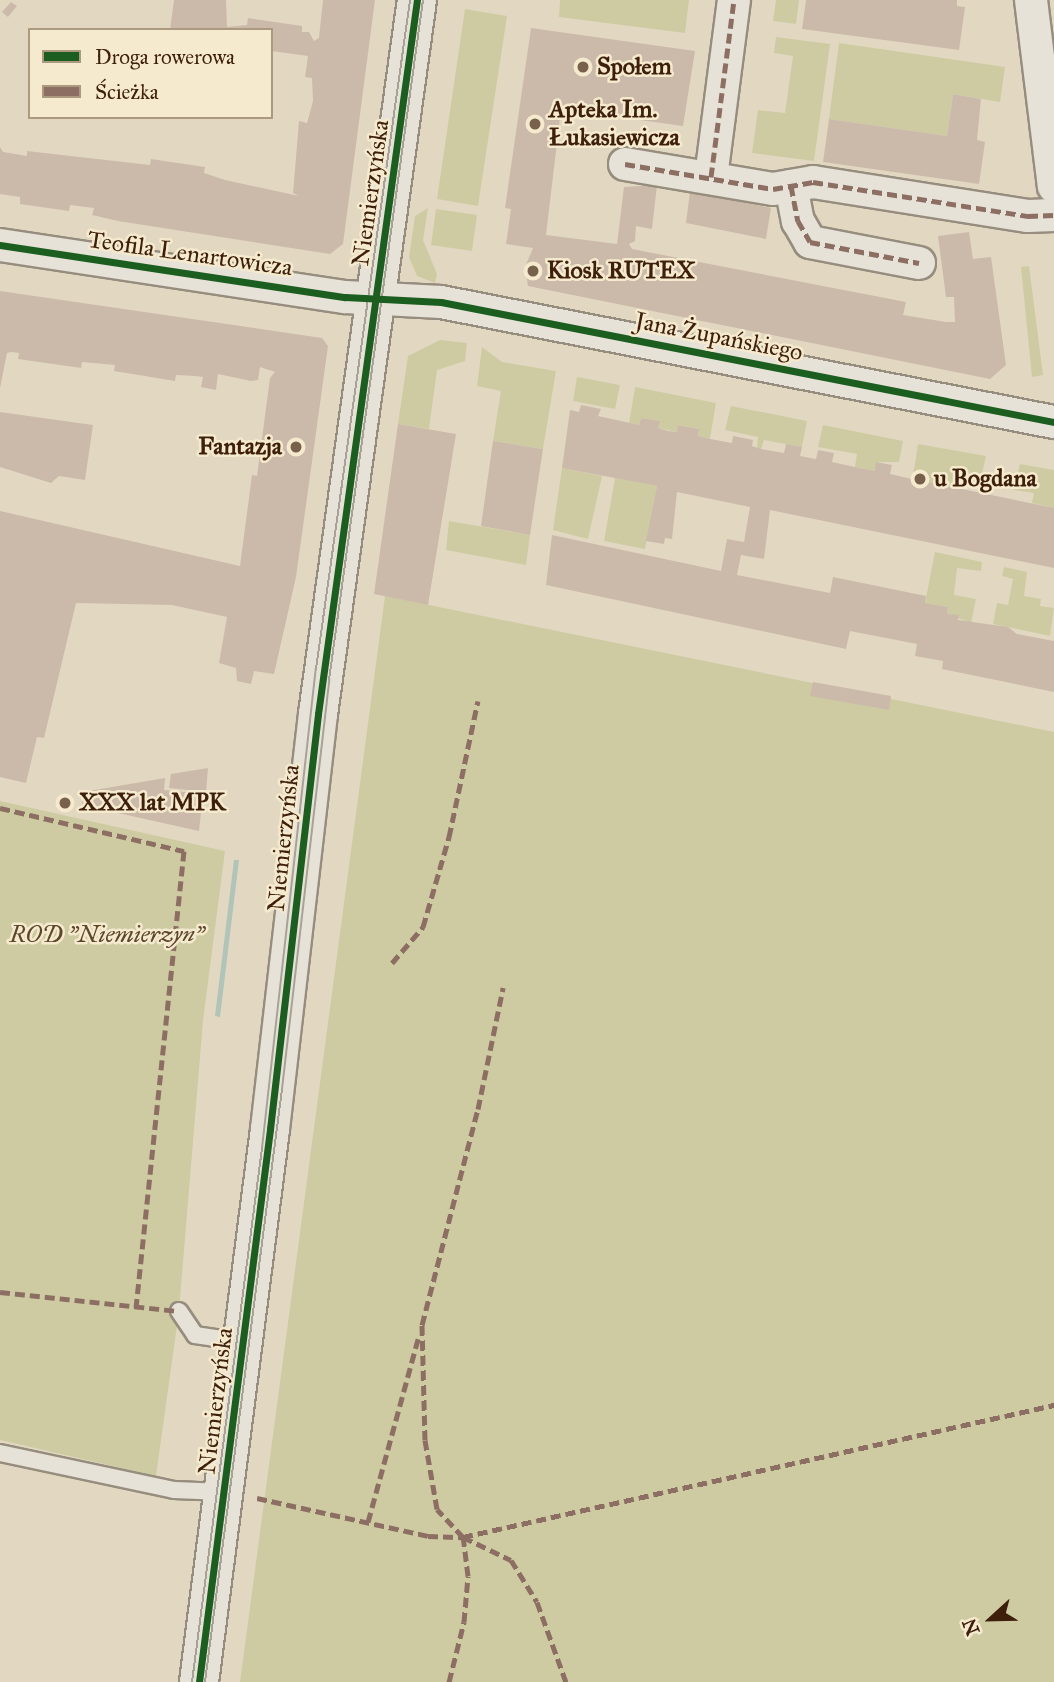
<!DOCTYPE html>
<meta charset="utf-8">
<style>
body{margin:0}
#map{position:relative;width:1054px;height:1682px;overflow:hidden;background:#e2d8c2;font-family:"IM FELL Great Primer",serif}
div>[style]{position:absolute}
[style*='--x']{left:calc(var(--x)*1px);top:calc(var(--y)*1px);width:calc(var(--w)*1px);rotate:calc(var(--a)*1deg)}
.green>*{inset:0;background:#cecba3}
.water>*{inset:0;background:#b0c4b7}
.building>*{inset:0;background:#cbbaaa}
.roads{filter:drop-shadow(2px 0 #978d7e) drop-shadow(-2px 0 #978d7e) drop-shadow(0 2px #978d7e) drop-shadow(0 -2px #978d7e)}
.service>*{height:16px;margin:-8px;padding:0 8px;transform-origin:8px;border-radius:8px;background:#e7e2d7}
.minor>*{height:32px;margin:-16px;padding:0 16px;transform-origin:16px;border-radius:16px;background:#e7e2d7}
.tertiary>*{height:38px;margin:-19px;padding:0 19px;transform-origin:19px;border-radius:19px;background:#e7e2d7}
.tram>*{height:2px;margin:-1px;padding:0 1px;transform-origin:1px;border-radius:1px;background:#a7a196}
.quiet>*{height:5px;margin-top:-2.5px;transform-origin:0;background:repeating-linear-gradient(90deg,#8d6e63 0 10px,transparent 0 15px)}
.cycleway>*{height:7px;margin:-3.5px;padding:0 3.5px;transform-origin:3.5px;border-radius:3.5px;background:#1b5e20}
.dots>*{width:19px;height:19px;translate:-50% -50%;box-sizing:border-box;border:4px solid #f5eace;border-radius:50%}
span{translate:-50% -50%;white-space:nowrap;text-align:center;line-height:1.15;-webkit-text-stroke:5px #f5eace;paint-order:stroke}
.poi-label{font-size:24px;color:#3d1f0c;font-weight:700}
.left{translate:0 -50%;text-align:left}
.right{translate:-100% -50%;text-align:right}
.street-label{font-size:24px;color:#3d1f0c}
.park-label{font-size:24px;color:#5d472b;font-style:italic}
.legend{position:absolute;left:28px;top:28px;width:245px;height:91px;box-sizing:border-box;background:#f5eace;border:2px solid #ab9980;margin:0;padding:9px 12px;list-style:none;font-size:21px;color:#3d1f0c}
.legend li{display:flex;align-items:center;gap:14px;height:35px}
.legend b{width:35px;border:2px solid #ab9980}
.north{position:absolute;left:956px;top:1584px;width:70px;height:70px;-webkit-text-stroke:5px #f5eace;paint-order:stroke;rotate:248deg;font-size:19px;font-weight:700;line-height:28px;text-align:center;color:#3d1f0c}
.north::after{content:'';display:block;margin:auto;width:24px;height:32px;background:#3d1f0c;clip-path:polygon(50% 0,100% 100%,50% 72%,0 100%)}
</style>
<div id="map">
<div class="green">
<i style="clip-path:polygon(560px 0,689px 0,685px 33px,559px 17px)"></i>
<i style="clip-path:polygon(776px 0,799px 0,796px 24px,773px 21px)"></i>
<i style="clip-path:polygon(465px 9px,507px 16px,478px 206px,437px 199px)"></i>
<i style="clip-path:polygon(776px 37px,830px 44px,814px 161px,752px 153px,758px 110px,785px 113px,793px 56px,774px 53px)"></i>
<i style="clip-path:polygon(839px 43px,1005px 67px,1000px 102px,953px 94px,947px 136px,829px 119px)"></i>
<i style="clip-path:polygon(428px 208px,423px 240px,437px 274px,435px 283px,417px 276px,409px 257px,415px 216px)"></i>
<i style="clip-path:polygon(436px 209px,477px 215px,472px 251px,431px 245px)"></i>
<i style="clip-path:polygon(1029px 266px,1043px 375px,1032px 377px,1021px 267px)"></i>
<i style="clip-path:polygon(440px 340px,467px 343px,465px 361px,437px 370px,429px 429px,398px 424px,408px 356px)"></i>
<i style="clip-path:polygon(482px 347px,502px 362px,556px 371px,543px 449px,493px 441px,501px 391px,477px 386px)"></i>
<i style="clip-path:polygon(577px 377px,620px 385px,615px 409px,573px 401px)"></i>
<i style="clip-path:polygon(635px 387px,716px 403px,710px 439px,698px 436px,699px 429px,679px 425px,677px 432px,658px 428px,659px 421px,641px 418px,639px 425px,629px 423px)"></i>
<i style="clip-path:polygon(731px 406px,807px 421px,802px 447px,764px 440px,761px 449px,757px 448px,758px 437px,725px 430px)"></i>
<i style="clip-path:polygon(823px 425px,903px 441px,899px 462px,877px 462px,875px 471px,855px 467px,857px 454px,818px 447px)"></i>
<i style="clip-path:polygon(918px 444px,986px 456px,980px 483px,960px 479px,958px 488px,928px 482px,929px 473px,914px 470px)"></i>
<i style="clip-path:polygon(1020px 464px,1054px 470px,1054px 508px,1032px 503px,1034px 493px,1014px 490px)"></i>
<i style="clip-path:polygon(562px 468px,602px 476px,588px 539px,553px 530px)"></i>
<i style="clip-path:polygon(615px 478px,657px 486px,645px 549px,604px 541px)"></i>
<i style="clip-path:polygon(449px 521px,530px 535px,526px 565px,446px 550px)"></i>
<i style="clip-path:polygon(935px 552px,982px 562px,981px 571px,957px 568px,954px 595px,976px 599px,971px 623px,947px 614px,948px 607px,925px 603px)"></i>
<i style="clip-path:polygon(1004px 567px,1027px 572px,1024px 596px,1041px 599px,1040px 606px,1054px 608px,1050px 636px,993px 624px,997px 603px,1008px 605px,1013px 579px,1002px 576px)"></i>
<i style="clip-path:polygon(385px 596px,1054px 732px,1054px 1682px,240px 1682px)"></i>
<i style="clip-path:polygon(0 801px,225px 851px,203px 1021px,179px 1311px,156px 1476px,0 1440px)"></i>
</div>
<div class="water">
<i style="clip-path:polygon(234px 860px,239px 860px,220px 1017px,215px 1016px)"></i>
</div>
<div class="building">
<i style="clip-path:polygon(174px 0,226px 0,227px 27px,247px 25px,248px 18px,302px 26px,302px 32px,309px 32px,314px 41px,319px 38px,323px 0,375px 0,343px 244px,330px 254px,118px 221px,92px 215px,94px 208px,70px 205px,69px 211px,20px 204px,20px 197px,0 194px,0 147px,3px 152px,27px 156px,27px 151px,150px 165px,151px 159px,205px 167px,204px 173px,225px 180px,299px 196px,293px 193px,299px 121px,307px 123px,313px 101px,312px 78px,305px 77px,308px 56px,271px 51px,271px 30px,170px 30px)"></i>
<i style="clip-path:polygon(806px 0,957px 0,957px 6px,965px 7px,959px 50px,802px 29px)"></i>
<i style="clip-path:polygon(11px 2px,17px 6px,8px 17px,2px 12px)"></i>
<i style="clip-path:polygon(531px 28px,695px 51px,683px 126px,561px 109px,546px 235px,617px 244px,624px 187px,657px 185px,652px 229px,636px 226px,635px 241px,629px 244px,632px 249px,906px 302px,903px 315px,946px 322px,955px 322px,954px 297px,946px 297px,938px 236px,969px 232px,973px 259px,991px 257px,1006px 365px,990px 379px,528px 286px,525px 267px,533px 248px,506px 244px,511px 209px,505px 208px)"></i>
<i style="clip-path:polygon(953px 94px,981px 99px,977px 140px,985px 142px,979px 184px,823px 162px,829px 119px,947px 136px)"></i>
<i style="clip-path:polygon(690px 192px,771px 208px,766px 239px,686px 223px)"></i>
<i style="clip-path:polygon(0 291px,322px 338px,328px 346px,296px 577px,274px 674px,254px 671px,251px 684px,237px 681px,236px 668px,219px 663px,227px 617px,172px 605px,76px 603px,44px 738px,37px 737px,26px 783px,0 777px,0 511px,240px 566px,252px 475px,257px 476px,270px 378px,275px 372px,260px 367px,258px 380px,251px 381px,218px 374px,216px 390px,201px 387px,203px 377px,195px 376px,176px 375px,175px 381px,114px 371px,115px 365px,82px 362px,81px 368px,18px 359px,19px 353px,11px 352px,7px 353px,0 388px)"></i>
<i style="clip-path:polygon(581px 405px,601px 409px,598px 416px,639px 425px,641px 418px,660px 421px,658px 428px,668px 431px,677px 432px,678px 425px,699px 429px,698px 436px,710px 439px,732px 443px,733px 436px,753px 440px,752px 446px,761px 449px,784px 453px,786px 444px,802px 447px,800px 456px,816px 459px,818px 450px,834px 453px,832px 462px,855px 467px,875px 471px,876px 462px,892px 465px,890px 474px,912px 479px,914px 470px,930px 473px,928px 482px,1054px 508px,1054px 568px,770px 510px,764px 559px,741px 555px,737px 575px,830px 593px,833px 577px,926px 596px,925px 603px,948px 607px,947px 614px,959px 615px,958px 620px,1008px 627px,1017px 634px,1054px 641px,1054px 692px,942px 669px,943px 661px,915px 656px,917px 644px,850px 631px,846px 649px,546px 585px,552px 535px,721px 571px,727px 539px,744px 542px,750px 507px,677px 492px,672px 539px,665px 538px,664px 544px,646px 541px,657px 486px,562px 468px,570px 410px,579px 412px)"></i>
<i style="clip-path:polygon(0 412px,93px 425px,85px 480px,59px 476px,51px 483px,0 467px)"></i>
<i style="clip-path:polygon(398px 424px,456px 434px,428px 605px,374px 594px)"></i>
<i style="clip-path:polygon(493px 441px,543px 449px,530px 535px,481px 526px)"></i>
<i style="clip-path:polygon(813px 682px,891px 696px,889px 710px,810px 696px)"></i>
<i style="clip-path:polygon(208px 768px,206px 792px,169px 788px,171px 774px)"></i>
<i style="clip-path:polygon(165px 778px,164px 790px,203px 794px,199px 831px,82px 805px,83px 792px)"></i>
</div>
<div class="roads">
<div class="service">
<i style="--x:179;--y:1311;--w:29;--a:56"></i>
<i style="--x:195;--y:1335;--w:49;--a:8.3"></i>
<i style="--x:0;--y:1453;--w:178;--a:12"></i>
<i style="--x:174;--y:1490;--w:50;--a:2.3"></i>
</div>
<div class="minor">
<i style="--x:1031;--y:0;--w:188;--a:83"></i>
<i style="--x:625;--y:164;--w:150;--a:9.6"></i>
<i style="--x:773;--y:189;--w:41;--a:-9.9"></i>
<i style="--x:813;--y:182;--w:218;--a:9"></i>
<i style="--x:1028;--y:216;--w:26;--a:-2"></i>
<i style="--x:711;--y:177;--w:178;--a:-82.6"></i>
<i style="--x:791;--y:186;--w:36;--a:79"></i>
<i style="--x:798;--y:221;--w:24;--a:60"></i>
<i style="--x:810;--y:242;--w:111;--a:10.9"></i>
<i style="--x:0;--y:245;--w:349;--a:8.6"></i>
<i style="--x:345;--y:297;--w:96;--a:3"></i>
<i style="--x:441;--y:302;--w:625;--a:11.08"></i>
</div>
<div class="tertiary">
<i style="--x:199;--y:1682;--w:558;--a:-82.68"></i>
<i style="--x:270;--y:1129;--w:418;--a:-83.4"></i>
<i style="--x:318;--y:714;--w:721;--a:-82.11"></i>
</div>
</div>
<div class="tram">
<i style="--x:192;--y:1682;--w:539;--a:-82.53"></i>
<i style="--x:262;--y:1148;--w:482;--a:-83.6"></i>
<i style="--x:316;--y:669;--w:676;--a:-82"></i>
<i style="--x:205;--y:1682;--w:598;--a:-82.6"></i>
<i style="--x:282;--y:1089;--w:412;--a:-83.4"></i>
<i style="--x:329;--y:680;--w:686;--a:-82.13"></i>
</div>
<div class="quiet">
<i style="--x:625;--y:164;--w:150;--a:9.6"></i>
<i style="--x:773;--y:189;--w:41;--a:-9.9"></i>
<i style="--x:813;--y:182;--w:218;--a:9"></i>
<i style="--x:1028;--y:216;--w:26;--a:-2"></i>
<i style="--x:711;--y:177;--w:178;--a:-82.6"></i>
<i style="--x:791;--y:186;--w:36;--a:79"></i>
<i style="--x:798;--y:221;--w:24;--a:60"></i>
<i style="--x:810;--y:242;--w:111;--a:10.9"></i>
<i style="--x:0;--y:808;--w:189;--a:13.2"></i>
<i style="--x:184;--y:851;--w:459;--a:96"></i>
<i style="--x:392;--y:963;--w:48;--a:-49.3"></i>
<i style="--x:423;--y:927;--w:94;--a:-73.9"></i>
<i style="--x:449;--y:837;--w:139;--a:-78"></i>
<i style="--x:0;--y:1292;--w:180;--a:6.1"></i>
<i style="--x:257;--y:1498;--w:175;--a:12.5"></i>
<i style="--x:428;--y:1536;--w:35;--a:2"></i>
<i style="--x:463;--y:1537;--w:606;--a:-12.59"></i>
<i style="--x:368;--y:1522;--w:190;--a:-74.7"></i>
<i style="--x:463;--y:1537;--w:53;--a:25.6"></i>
<i style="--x:511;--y:1560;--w:49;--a:58.2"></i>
<i style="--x:537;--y:1602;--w:85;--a:70.1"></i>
<i style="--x:449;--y:1682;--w:62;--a:-76"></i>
<i style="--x:464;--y:1622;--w:46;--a:-85"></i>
<i style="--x:468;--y:1576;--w:39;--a:-97"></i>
<i style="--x:463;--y:1537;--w:38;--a:-133"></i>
<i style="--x:437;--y:1509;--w:70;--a:-99.9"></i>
<i style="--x:425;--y:1440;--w:115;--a:-91.5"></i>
<i style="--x:422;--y:1325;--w:223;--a:-75.5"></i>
<i style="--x:478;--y:1109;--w:124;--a:-78.3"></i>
</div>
<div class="cycleway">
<i style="--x:0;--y:245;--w:349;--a:8.6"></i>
<i style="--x:345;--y:297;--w:96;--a:3"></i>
<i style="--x:441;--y:302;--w:625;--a:11.08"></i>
<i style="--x:199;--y:1682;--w:558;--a:-82.68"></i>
<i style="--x:270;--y:1129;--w:418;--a:-83.4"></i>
<i style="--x:318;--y:714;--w:721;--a:-82.11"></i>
</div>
<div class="dots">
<i style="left:583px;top:67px;background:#77604c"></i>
<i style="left:535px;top:124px;background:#77604c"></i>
<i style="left:533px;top:271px;background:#77604c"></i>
<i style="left:296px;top:447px;background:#77604c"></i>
<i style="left:920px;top:479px;background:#77604c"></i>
<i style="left:65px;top:803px;background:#77604c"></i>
</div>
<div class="poi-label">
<span class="left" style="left:597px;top:67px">Społem</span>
<span class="left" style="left:549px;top:124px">Apteka Im.<br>Łukasiewicza</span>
<span class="left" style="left:547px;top:271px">Kiosk RUTEX</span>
<span class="right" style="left:282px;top:447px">Fantazja</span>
<span class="left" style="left:934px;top:479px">u Bogdana</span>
<span class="left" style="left:79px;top:803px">XXX lat MPK</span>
</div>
<div class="street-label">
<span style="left:371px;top:193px;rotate:-82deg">Niemierzyńska</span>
<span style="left:190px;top:254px;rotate:8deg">Teofila Lenartowicza</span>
<span style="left:719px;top:337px;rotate:11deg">Jana Żupańskiego</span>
<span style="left:284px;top:838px;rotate:-84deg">Niemierzyńska</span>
<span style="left:216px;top:1401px;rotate:-83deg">Niemierzyńska</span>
</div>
<div class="park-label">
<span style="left:107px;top:935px">ROD "Niemierzyn"</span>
</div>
<ul class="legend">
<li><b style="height:9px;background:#1b5e20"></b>Droga rowerowa</li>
<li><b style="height:9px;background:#8d6e63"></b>Ścieżka</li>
</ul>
<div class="north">N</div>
</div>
